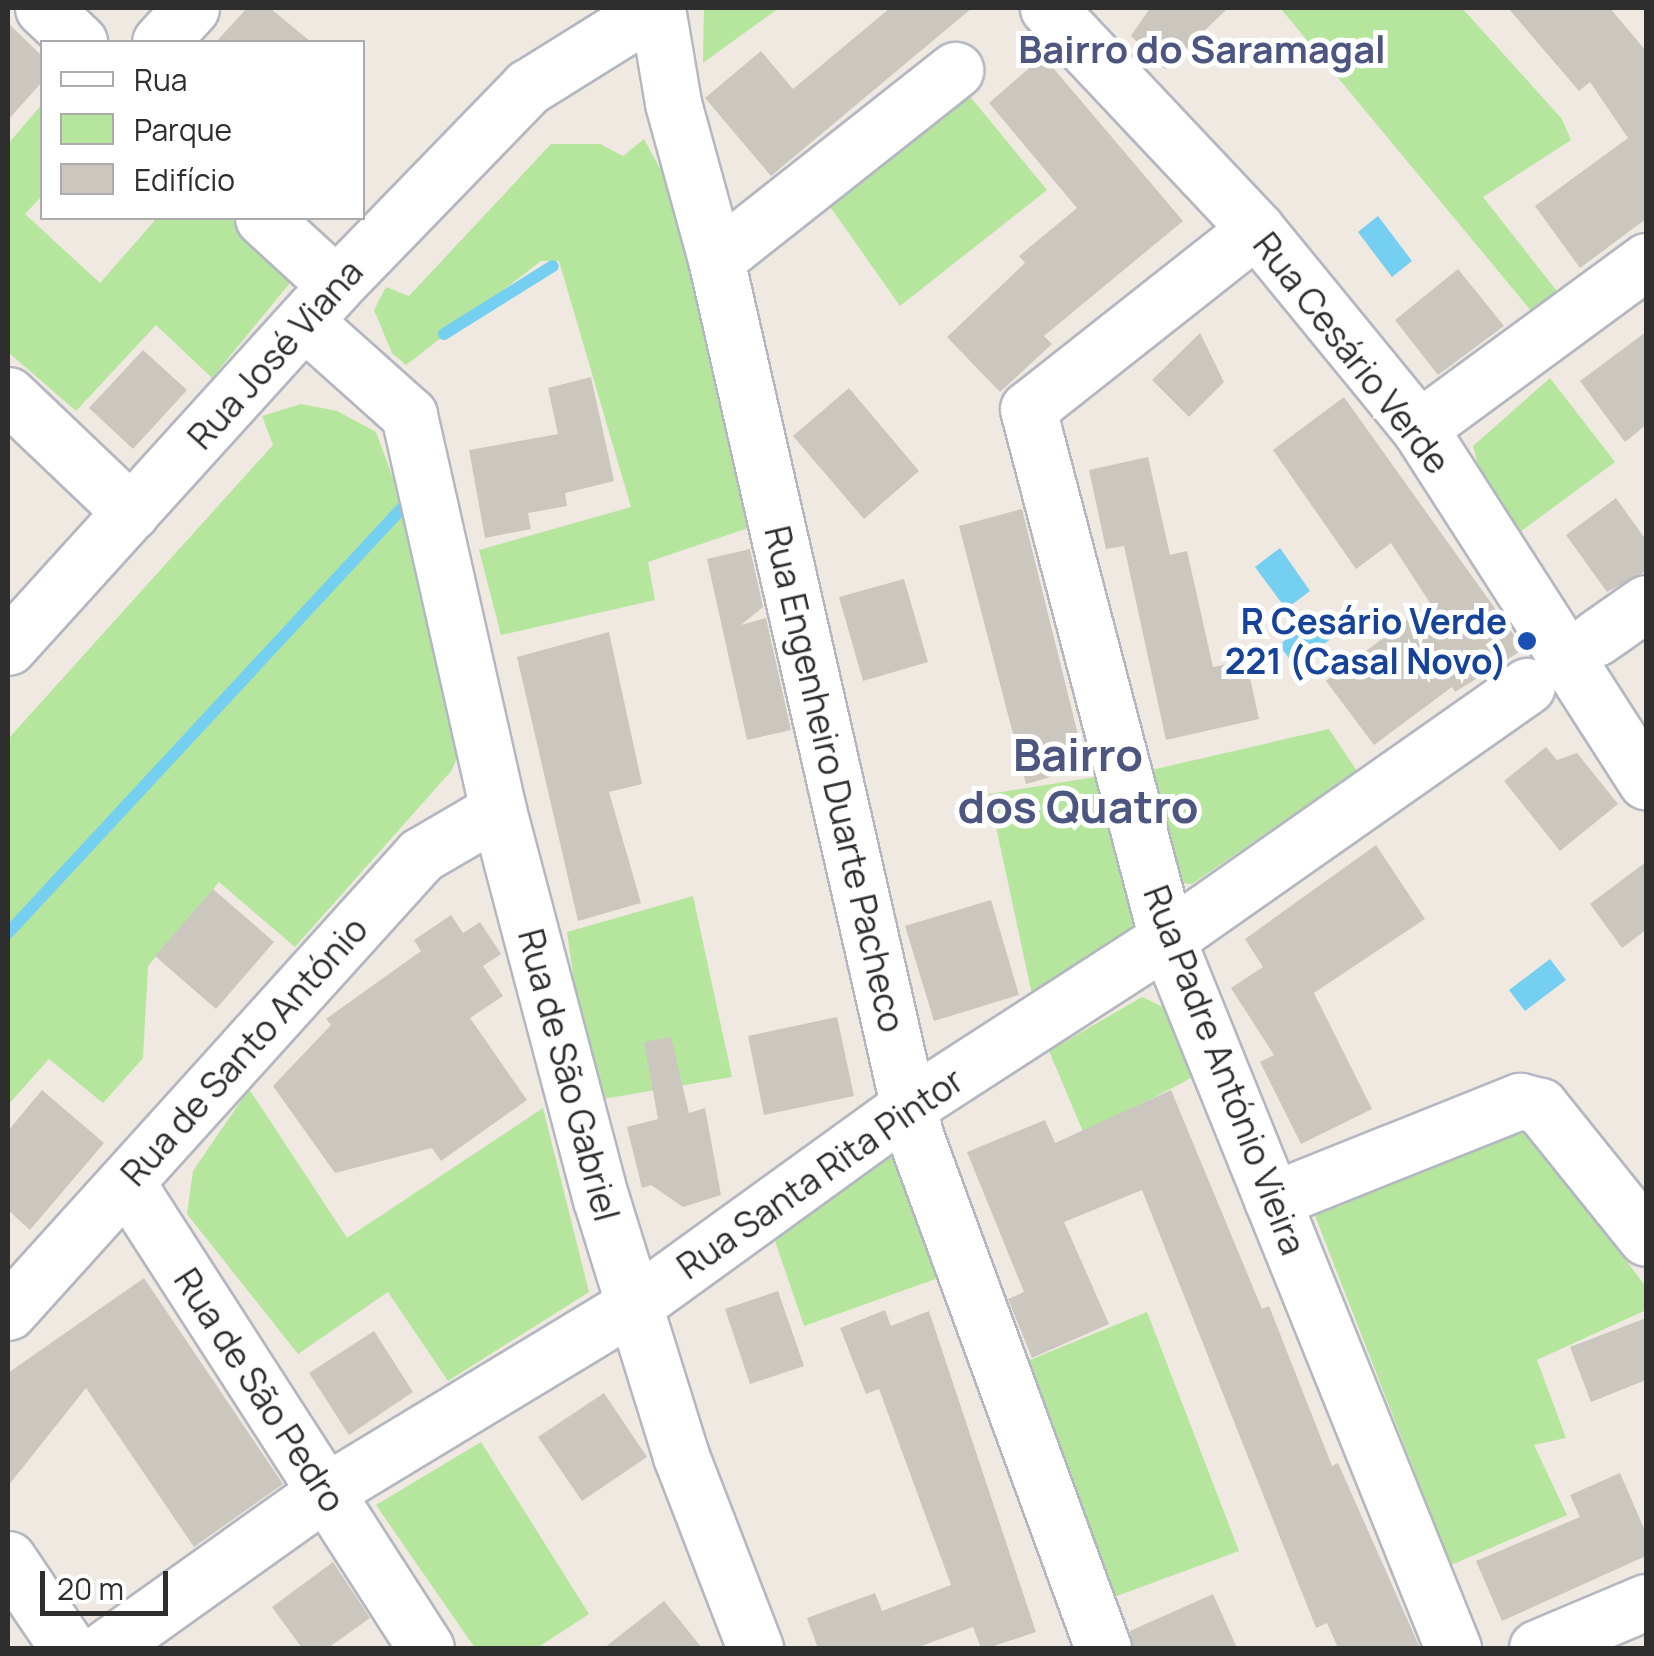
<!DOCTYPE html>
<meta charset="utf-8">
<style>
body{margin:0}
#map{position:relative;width:1654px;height:1656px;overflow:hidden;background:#efe9e1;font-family:Manrope,sans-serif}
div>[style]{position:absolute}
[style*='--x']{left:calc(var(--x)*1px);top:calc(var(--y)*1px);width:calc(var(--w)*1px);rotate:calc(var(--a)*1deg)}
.green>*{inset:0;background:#b6e59e}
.water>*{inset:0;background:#75cff0}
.stream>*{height:12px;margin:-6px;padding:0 6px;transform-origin:6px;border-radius:6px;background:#75cff0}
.building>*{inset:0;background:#cbc7bf}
.roads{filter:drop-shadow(2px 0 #b4b7c1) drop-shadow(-2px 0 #b4b7c1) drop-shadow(0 2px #b4b7c1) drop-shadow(0 -2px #b4b7c1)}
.minor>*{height:55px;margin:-27.5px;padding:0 27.5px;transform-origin:27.5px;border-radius:27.5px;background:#fff}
.dots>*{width:28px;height:28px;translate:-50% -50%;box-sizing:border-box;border:5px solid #fff;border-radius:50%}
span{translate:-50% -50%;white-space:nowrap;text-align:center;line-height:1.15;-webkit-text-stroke:10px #fff;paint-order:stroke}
.street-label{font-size:35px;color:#2e2e2e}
.transit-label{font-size:35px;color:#164399;font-weight:700}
.right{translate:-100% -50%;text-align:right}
.neighbourhood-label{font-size:38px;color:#4d5680;font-weight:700}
.district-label{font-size:45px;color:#4d5680;font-weight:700}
.frame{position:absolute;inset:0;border:10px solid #2e2e2e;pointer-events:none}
.legend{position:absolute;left:40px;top:40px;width:325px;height:180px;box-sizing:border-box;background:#fff;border:2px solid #ababab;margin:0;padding:12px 18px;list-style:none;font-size:30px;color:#2e2e2e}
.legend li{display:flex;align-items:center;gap:20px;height:50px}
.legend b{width:50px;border:2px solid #ababab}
.scale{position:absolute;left:40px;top:1571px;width:128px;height:45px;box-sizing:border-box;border:5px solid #2e2e2e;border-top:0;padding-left:12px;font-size:30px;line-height:35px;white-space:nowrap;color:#2e2e2e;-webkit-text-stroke:8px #fff;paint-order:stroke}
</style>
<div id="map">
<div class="green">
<i style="clip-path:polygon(704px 8px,779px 8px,703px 63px)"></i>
<i style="clip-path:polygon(1462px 8px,1562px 119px,1571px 140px,1483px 197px,1563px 299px,1542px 324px,1281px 9px)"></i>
<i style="clip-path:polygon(963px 88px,1047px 190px,900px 306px,829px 205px)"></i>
<i style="clip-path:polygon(42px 104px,42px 196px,25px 214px,100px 283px,157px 218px,233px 218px,294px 278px,212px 378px,156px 325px,76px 411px,8px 352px,8px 144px)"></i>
<i style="clip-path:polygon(644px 139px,663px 174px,757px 525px,648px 562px,655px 600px,501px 635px,479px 550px,631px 507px,559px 261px,541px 261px,406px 365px,392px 353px,374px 310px,386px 287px,409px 296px,551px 144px,600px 144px,623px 156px)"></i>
<i style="clip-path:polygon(1550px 378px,1615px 462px,1520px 532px,1479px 468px,1473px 446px)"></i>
<i style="clip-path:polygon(301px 404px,337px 411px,376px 432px,413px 532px,459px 752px,452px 770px,295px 947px,219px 882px,148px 966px,143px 1058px,103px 1103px,49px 1059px,8px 1105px,8px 739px,273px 445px,262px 416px)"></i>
<i style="clip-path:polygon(1329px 729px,1357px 771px,1192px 884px,1173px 882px,1147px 771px)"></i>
<i style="clip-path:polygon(1114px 774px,1142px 913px,1128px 935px,1034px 1004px,989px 794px)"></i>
<i style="clip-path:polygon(693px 896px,732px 1077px,591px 1101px,567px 932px)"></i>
<i style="clip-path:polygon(1142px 997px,1169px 1010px,1191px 1078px,1084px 1134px,1049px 1051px)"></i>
<i style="clip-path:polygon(249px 1089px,347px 1238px,543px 1108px,589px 1292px,448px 1381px,388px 1292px,298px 1354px,187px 1214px,193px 1171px)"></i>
<i style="clip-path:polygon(1526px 1127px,1646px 1287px,1646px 1310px,1537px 1360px,1566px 1438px,1534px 1445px,1567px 1515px,1451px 1565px,1312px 1208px)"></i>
<i style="clip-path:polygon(896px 1152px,941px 1277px,804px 1326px,773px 1235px)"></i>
<i style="clip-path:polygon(1147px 1312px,1239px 1551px,1114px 1597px,1025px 1362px)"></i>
<i style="clip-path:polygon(481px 1442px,589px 1614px,537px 1648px,475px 1648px,376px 1505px)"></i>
</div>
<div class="water">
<i style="clip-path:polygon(1378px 216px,1412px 261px,1392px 277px,1358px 232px)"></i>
<i style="clip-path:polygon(1280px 548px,1310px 591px,1286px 609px,1255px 567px)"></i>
<i style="clip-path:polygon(1320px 613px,1337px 634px,1295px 666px,1279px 645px)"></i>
<i style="clip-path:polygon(1550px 959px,1566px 980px,1525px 1011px,1509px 990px)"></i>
</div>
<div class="stream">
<i style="--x:444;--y:334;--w:128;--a:-32"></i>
<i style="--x:8;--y:933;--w:582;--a:-47.16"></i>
</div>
<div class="building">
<i style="clip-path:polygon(247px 8px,270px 8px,311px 42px,216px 42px)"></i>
<i style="clip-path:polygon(890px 8px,972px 8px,771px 176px,705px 98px,761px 51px,793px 89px)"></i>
<i style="clip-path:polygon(1150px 8px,1228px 8px,1165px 69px,1131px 36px)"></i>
<i style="clip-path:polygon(1508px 8px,1610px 8px,1646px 51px,1646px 219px,1580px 268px,1535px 206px,1628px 138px,1590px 82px,1579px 91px)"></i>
<i style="clip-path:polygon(8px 23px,42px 56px,42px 82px,8px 120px)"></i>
<i style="clip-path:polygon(1043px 56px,1183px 221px,1044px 336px,1052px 344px,1000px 392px,947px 337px,1025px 263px,1019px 256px,1077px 208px,989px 103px)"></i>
<i style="clip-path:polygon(1458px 269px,1504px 326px,1438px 375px,1395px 320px)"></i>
<i style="clip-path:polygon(1646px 332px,1646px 425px,1625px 442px,1580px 381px)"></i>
<i style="clip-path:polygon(1200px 333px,1224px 382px,1189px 417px,1152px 380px)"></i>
<i style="clip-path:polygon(143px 350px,187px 390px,133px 449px,89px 408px)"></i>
<i style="clip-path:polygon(591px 377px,614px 481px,565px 493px,567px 506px,528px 513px,531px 529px,485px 538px,469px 450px,558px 434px,548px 388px)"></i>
<i style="clip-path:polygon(849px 388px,919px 471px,864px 519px,793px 436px)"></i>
<i style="clip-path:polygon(1344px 397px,1524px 649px,1455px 692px,1452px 687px,1374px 745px,1326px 681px,1430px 603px,1391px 543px,1356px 569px,1273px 450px)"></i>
<i style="clip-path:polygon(1148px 457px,1170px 555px,1187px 551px,1213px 667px,1246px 660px,1259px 719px,1166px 740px,1124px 546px,1106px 549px,1089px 470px)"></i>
<i style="clip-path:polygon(1616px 498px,1646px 540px,1646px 571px,1607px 592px,1566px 535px)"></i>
<i style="clip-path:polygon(1022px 509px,1086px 767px,1026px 784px,959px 526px)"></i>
<i style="clip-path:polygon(750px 549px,763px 607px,741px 625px,766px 618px,791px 730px,747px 740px,707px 559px)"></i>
<i style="clip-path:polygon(904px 579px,928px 662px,863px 681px,839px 597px)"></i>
<i style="clip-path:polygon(609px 632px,642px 784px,609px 792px,641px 903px,578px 921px,517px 657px)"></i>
<i style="clip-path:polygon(1546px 747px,1557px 760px,1577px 753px,1618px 804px,1560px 851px,1504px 781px)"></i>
<i style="clip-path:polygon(1376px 845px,1425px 919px,1314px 993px,1372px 1109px,1301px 1144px,1260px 1062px,1274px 1055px,1231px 988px,1263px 967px,1245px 939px)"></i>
<i style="clip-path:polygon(1646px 862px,1646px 930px,1622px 948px,1590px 904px)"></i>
<i style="clip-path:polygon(213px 889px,274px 942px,216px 1009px,155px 956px)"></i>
<i style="clip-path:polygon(991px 900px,1019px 995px,934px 1021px,905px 926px)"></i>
<i style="clip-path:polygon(451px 915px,463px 933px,480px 922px,501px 954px,483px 966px,503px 996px,470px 1018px,527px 1100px,441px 1161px,432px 1148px,335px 1173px,273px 1086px,331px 1025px,326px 1019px,421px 951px,414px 940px)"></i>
<i style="clip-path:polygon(837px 1017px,854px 1096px,764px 1115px,748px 1036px)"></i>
<i style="clip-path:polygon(671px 1037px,689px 1113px,705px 1108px,721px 1195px,683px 1207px,651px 1185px,642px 1188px,627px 1127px,658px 1119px,644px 1042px)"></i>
<i style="clip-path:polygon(42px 1090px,104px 1143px,30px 1230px,8px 1210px,8px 1131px)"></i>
<i style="clip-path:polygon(1171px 1090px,1262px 1309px,1269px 1306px,1332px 1466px,1338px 1463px,1420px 1648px,1338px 1648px,1327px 1623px,1316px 1628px,1142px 1190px,1064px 1222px,1109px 1324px,1032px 1358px,1008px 1299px,1024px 1292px,967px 1152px,1045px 1120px,1055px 1143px)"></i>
<i style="clip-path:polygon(144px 1278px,283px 1484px,194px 1547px,86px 1388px,8px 1486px,8px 1373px)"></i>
<i style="clip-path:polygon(778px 1291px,804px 1366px,750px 1384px,725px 1309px)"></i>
<i style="clip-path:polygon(885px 1310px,891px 1326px,929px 1311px,1036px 1632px,988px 1648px,981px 1648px,973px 1627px,916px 1648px,818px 1648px,807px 1618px,875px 1593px,882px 1611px,951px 1585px,879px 1389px,866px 1394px,840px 1328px)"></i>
<i style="clip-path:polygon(1646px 1318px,1646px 1380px,1591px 1402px,1570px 1347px)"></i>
<i style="clip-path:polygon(374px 1331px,413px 1392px,349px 1435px,309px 1373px)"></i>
<i style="clip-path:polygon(604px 1393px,647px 1457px,582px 1501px,538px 1437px)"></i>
<i style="clip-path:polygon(1620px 1473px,1646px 1533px,1646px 1556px,1502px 1621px,1476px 1561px,1580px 1517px,1570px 1495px)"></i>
<i style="clip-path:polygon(333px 1562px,370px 1618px,328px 1648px,302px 1648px,272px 1607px)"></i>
<i style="clip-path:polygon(1213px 1594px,1237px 1648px,1133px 1648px,1130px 1631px)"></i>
<i style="clip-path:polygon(664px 1601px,702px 1648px,604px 1648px)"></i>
</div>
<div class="roads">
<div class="minor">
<i style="--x:43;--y:8;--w:50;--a:43.4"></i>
<i style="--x:657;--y:8;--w:96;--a:80.4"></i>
<i style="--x:673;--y:103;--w:162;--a:74.6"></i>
<i style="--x:716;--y:259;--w:898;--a:77.2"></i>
<i style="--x:915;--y:1135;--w:546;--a:69.87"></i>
<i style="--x:1048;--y:8;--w:303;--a:46.7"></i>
<i style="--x:1256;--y:229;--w:257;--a:50.7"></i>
<i style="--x:1419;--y:428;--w:420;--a:57.3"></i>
<i style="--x:160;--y:42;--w:46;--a:-47.6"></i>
<i style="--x:263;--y:218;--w:99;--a:42.5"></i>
<i style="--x:1256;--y:229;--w:290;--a:141.7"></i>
<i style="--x:1028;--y:409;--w:548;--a:75.3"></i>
<i style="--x:1167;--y:939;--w:765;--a:68.03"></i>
<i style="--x:716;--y:259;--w:305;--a:-38.3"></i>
<i style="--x:304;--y:321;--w:141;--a:41.8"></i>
<i style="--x:409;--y:415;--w:405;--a:77.3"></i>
<i style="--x:498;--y:810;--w:402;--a:75.2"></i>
<i style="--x:601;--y:1199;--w:269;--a:72.7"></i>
<i style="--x:681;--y:1456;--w:206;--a:68.9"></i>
<i style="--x:8;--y:395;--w:170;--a:43.6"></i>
<i style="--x:1419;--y:428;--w:282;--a:-36.3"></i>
<i style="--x:1596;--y:638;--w:61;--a:-35"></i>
<i style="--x:8;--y:647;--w:488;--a:-47.8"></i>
<i style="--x:336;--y:285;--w:276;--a:-45.9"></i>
<i style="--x:528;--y:87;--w:150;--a:-31.9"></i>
<i style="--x:126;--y:1182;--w:554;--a:57.23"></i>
<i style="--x:1272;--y:1200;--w:267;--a:-21.8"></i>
<i style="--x:1520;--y:1101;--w:21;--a:14"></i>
<i style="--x:1540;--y:1106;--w:169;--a:51.2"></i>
<i style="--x:8;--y:1312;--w:616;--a:-47.9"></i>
<i style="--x:421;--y:855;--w:89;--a:-30.3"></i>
<i style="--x:8;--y:1559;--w:107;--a:56"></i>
<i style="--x:106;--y:1648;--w:269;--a:-35.5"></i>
<i style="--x:325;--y:1492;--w:361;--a:-31.2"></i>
<i style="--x:634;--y:1305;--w:341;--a:-35.9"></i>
<i style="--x:910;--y:1105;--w:306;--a:-32.9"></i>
<i style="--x:1167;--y:939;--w:440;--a:-35.1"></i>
<i style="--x:1537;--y:1648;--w:118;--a:-22.9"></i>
</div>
</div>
<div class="dots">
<i style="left:1527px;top:641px;background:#1a4fb4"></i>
</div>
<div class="street-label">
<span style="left:1352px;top:353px;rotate:52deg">Rua Cesário Verde</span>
<span style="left:275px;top:354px;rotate:-48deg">Rua José Viana</span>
<span style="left:835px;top:779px;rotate:77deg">Rua Engenheiro Duarte Pacheco</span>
<span style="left:244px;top:1051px;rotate:-48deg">Rua de Santo António</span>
<span style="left:1225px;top:1070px;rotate:69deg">Rua Padre António Vieira</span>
<span style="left:569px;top:1075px;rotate:75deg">Rua de São Gabriel</span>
<span style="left:820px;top:1173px;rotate:-35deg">Rua Santa Rita Pintor</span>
<span style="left:260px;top:1390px;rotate:57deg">Rua de São Pedro</span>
</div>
<div class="transit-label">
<span class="right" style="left:1507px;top:641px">R Cesário Verde<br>221 (Casal Novo)</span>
</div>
<div class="neighbourhood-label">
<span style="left:1202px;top:49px">Bairro do Saramagal</span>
</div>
<div class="district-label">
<span style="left:1078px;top:781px">Bairro<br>dos Quatro</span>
</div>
<div class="frame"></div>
<ul class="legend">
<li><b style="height:12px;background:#fff"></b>Rua</li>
<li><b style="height:28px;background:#b6e59e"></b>Parque</li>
<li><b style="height:28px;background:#cbc7bf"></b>Edifício</li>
</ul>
<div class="scale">20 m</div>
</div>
